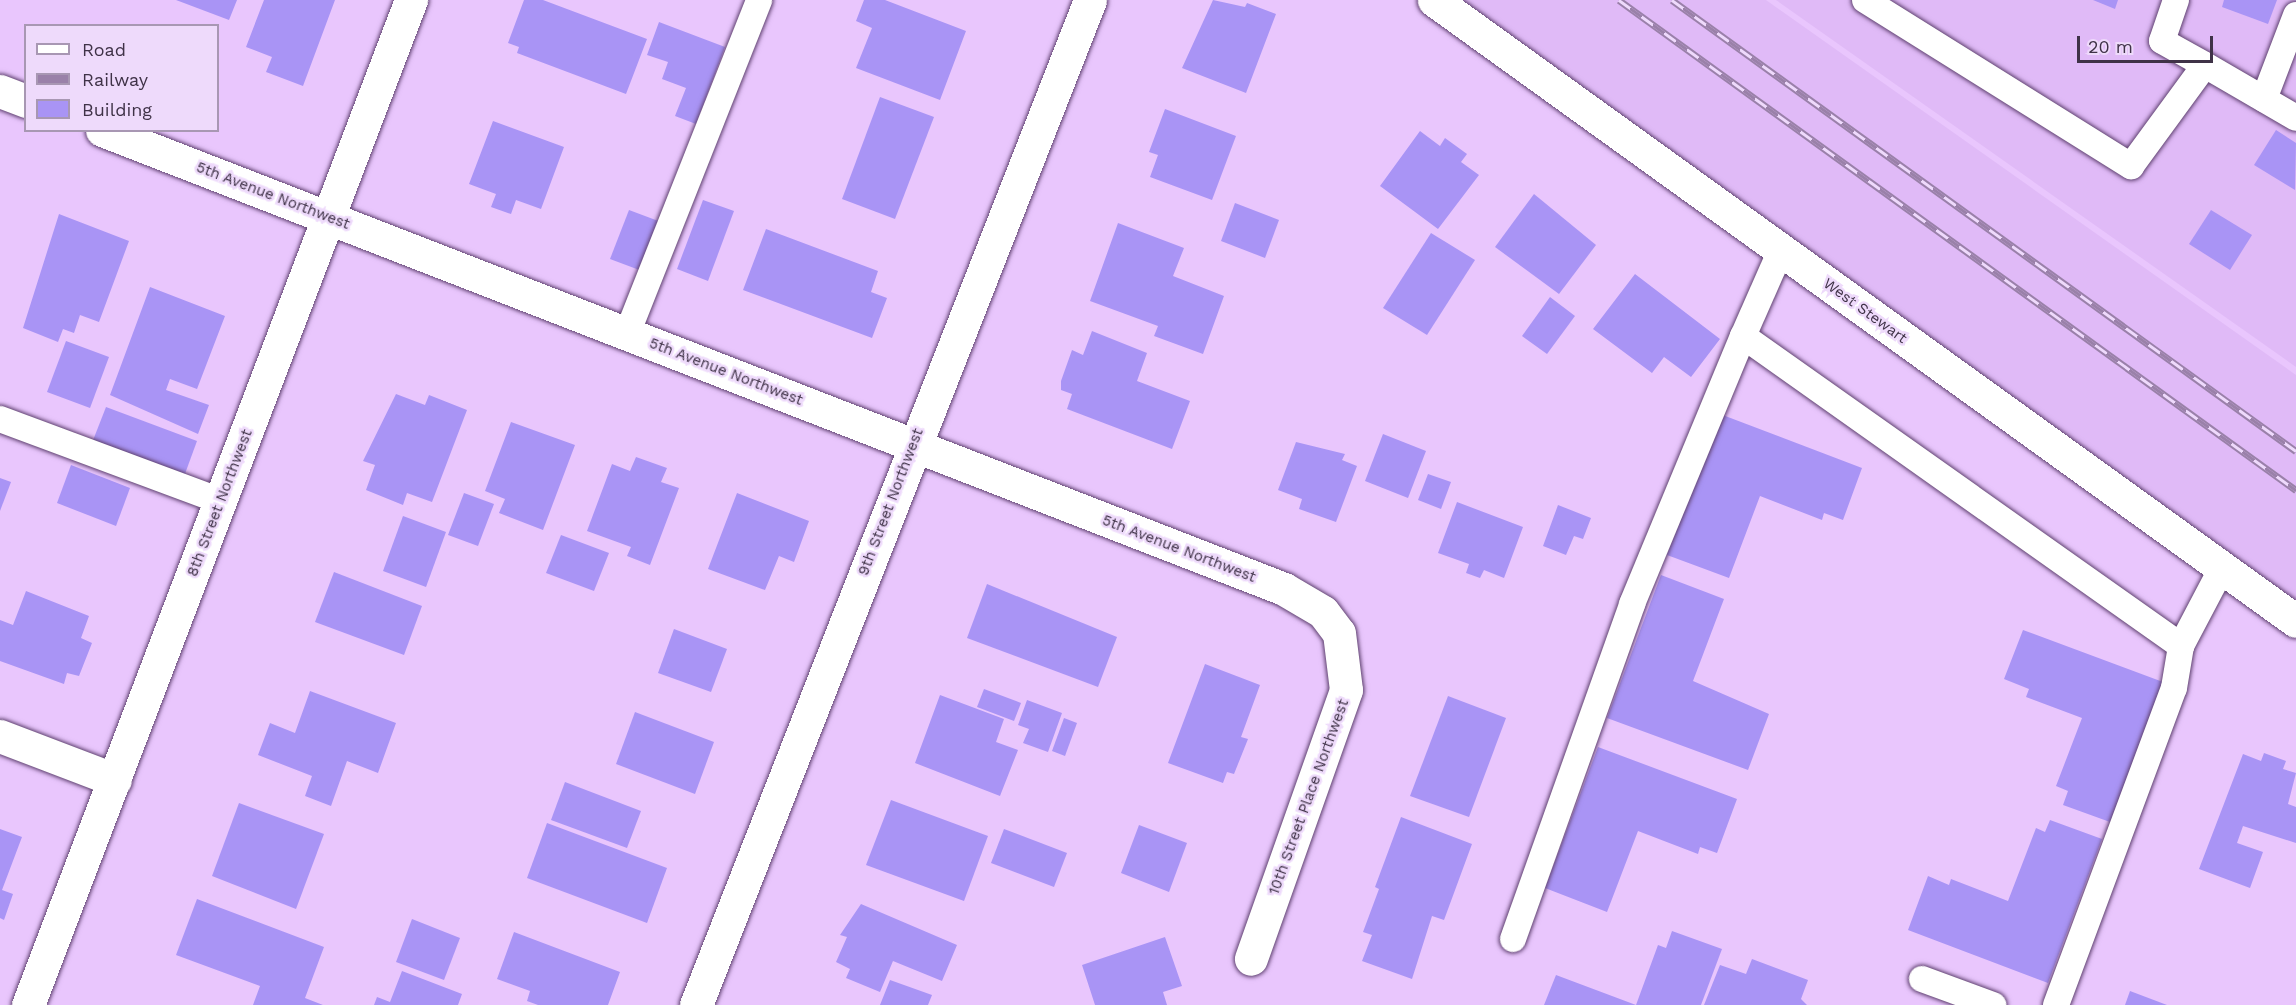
<!DOCTYPE html>
<html>
<head>
<meta charset="utf-8">
<style>
	body { margin:0 }
	#map { position:relative; width:2296px; height:1005px; overflow:hidden; background:#e9c6fd; font-family:"Work Sans",sans-serif }
	div>[style] { position:absolute }
	.built>* { inset:0; background:#e0baf7 }
	.building>* { inset:0; background:#a994f5 }
	.roads { filter:drop-shadow(0 0 2px #5f4170) drop-shadow(0 0 2px #5f4170) }
	.lane>* { height:26px; margin:-13px; padding:0 13px; transform-origin:13px; border-radius:13px; background:#fff }
	.street>* { height:33px; margin:-16.5px; padding:0 16.5px; transform-origin:16.5px; border-radius:16.5px; background:#fff }
	.secondary>* { height:33px; margin:-16.5px; padding:0 16.5px; transform-origin:16.5px; border-radius:16.5px; background:#fff }
	.rail>* { height:7px; margin-top:-3.5px; transform-origin:0; background:repeating-linear-gradient(90deg,#eedafb 0 14px,#9a81a9 0 28px); box-sizing:border-box; border-block:2px solid #9a81a9 }
	span { translate:-50% -50%; white-space:nowrap; text-align:center; line-height:1.15; -webkit-text-stroke:5px #eedafb; paint-order:stroke }
	.street-label { font-size:15px; color:#3f3247 }
	.legend { position:absolute; left:24px; top:24px; width:195px; height:108px; box-sizing:border-box; background:#eedafb; border:2px solid #a897b3; margin:0; padding:8px 10px; list-style:none; font-size:18px; color:#3f3247 }
	.legend li { display:flex; align-items:center; gap:12px; height:30px }
	.legend b { width:30px; border:2px solid #a897b3 }
	.scale { position:absolute; left:2077px; top:36px; width:136px; height:27px; box-sizing:border-box; border:3px solid #3f3247; border-top:0; padding-left:8px; font-size:18px; line-height:21px; white-space:nowrap; color:#3f3247; -webkit-text-stroke:4px #eedafb; paint-order:stroke }
</style>
</head>
<body>
<div id="map">
	<div class="built">
		<i style="clip-path:polygon(1434px 0,1766px 0,2296px 375px,2296px 621px)"></i>
		<i style="clip-path:polygon(1776px 0,2296px 0,2296px 367px)"></i>
	</div>
	<div class="building">
		<i style="clip-path:polygon(176px 0,237px 0,229px 20px)"></i>
		<i style="clip-path:polygon(264px 0,335px 0,303px 86px,266px 72px,272px 57px,246px 47px)"></i>
		<i style="clip-path:polygon(524px 0,543px 0,647px 39px,626px 94px,517px 53px,519px 47px,508px 43px)"></i>
		<i style="clip-path:polygon(864px 0,885px 0,966px 31px,940px 100px,856px 68px,872px 28px,856px 21px)"></i>
		<i style="clip-path:polygon(1213px 0,1245px 7px,1247px 3px,1276px 14px,1246px 93px,1182px 68px)"></i>
		<i style="clip-path:polygon(2093px 0,2118px 0,2115px 9px)"></i>
		<i style="clip-path:polygon(2224px 0,2277px 0,2268px 24px,2222px 7px)"></i>
		<i style="clip-path:polygon(659px 22px,725px 47px,696px 124px,675px 116px,686px 88px,662px 79px,668px 62px,647px 55px)"></i>
		<i style="clip-path:polygon(880px 97px,934px 117px,895px 219px,842px 199px)"></i>
		<i style="clip-path:polygon(1165px 109px,1236px 136px,1212px 200px,1150px 177px,1158px 155px,1149px 152px)"></i>
		<i style="clip-path:polygon(493px 121px,564px 147px,541px 209px,516px 200px,511px 214px,491px 207px,496px 194px,469px 184px)"></i>
		<i style="clip-path:polygon(2276px 130px,2296px 143px,2295px 190px,2254px 165px)"></i>
		<i style="clip-path:polygon(1420px 131px,1440px 146px,1445px 138px,1467px 154px,1461px 162px,1479px 175px,1438px 229px,1380px 186px)"></i>
		<i style="clip-path:polygon(1534px 194px,1596px 245px,1559px 294px,1495px 247px)"></i>
		<i style="clip-path:polygon(703px 200px,734px 211px,708px 281px,677px 269px)"></i>
		<i style="clip-path:polygon(1235px 203px,1279px 220px,1265px 258px,1221px 241px)"></i>
		<i style="clip-path:polygon(629px 210px,661px 222px,642px 271px,610px 259px)"></i>
		<i style="clip-path:polygon(2211px 210px,2252px 235px,2230px 270px,2189px 244px)"></i>
		<i style="clip-path:polygon(59px 214px,129px 241px,99px 322px,80px 315px,74px 333px,63px 329px,58px 342px,23px 328px)"></i>
		<i style="clip-path:polygon(1118px 223px,1184px 248px,1173px 276px,1224px 296px,1203px 354px,1154px 336px,1158px 326px,1090px 301px)"></i>
		<i style="clip-path:polygon(766px 229px,878px 271px,871px 292px,887px 298px,872px 338px,743px 290px)"></i>
		<i style="clip-path:polygon(1431px 233px,1475px 260px,1427px 335px,1383px 308px)"></i>
		<i style="clip-path:polygon(1635px 274px,1720px 339px,1691px 377px,1664px 357px,1652px 373px,1593px 329px)"></i>
		<i style="clip-path:polygon(150px 287px,225px 316px,197px 389px,170px 379px,166px 390px,209px 405px,198px 434px,110px 395px)"></i>
		<i style="clip-path:polygon(1550px 297px,1575px 316px,1547px 354px,1522px 336px)"></i>
		<i style="clip-path:polygon(1092px 331px,1147px 353px,1137px 381px,1190px 401px,1172px 449px,1067px 409px,1072px 394px,1061px 390px,1061px 381px,1072px 350px,1083px 355px)"></i>
		<i style="clip-path:polygon(66px 341px,109px 357px,90px 408px,47px 392px)"></i>
		<i style="clip-path:polygon(396px 394px,425px 405px,429px 395px,467px 410px,432px 502px,407px 493px,403px 505px,366px 490px,375px 465px,363px 461px)"></i>
		<i style="clip-path:polygon(106px 407px,197px 441px,182px 482px,90px 448px)"></i>
		<i style="clip-path:polygon(1720px 414px,1862px 468px,1843px 520px,1824px 513px,1822px 520px,1760px 496px,1729px 578px,1667px 555px)"></i>
		<i style="clip-path:polygon(511px 422px,575px 445px,543px 530px,499px 513px,505px 499px,485px 491px)"></i>
		<i style="clip-path:polygon(1383px 434px,1426px 451px,1408px 498px,1365px 481px)"></i>
		<i style="clip-path:polygon(1296px 442px,1345px 454px,1342px 460px,1357px 466px,1336px 522px,1299px 509px,1302px 499px,1278px 490px)"></i>
		<i style="clip-path:polygon(636px 457px,667px 468px,661px 482px,679px 488px,650px 565px,627px 556px,631px 547px,587px 531px,612px 464px,630px 471px)"></i>
		<i style="clip-path:polygon(71px 465px,130px 488px,116px 526px,57px 503px)"></i>
		<i style="clip-path:polygon(1428px 474px,1451px 482px,1441px 509px,1418px 500px)"></i>
		<i style="clip-path:polygon(0 478px,11px 482px,0 511px)"></i>
		<i style="clip-path:polygon(464px 493px,494px 504px,478px 546px,448px 535px)"></i>
		<i style="clip-path:polygon(737px 493px,809px 521px,794px 562px,779px 556px,765px 590px,708px 569px)"></i>
		<i style="clip-path:polygon(1457px 502px,1523px 527px,1504px 578px,1484px 570px,1480px 578px,1466px 573px,1469px 564px,1438px 553px)"></i>
		<i style="clip-path:polygon(1558px 505px,1591px 518px,1583px 539px,1574px 536px,1566px 555px,1543px 546px)"></i>
		<i style="clip-path:polygon(403px 516px,446px 532px,426px 587px,383px 571px)"></i>
		<i style="clip-path:polygon(561px 535px,609px 553px,594px 591px,546px 573px)"></i>
		<i style="clip-path:polygon(334px 572px,422px 606px,404px 655px,315px 622px)"></i>
		<i style="clip-path:polygon(1661px 575px,1724px 599px,1693px 681px,1769px 714px,1748px 770px,1607px 718px)"></i>
		<i style="clip-path:polygon(987px 584px,1117px 637px,1098px 687px,967px 638px)"></i>
		<i style="clip-path:polygon(26px 591px,89px 616px,81px 638px,92px 643px,79px 676px,67px 673px,64px 684px,0 661px,0 620px,13px 625px)"></i>
		<i style="clip-path:polygon(674px 629px,727px 649px,711px 692px,658px 673px)"></i>
		<i style="clip-path:polygon(2023px 630px,2163px 682px,2110px 822px,2063px 805px,2068px 791px,2056px 786px,2082px 718px,2026px 697px,2029px 689px,2004px 679px)"></i>
		<i style="clip-path:polygon(1205px 664px,1260px 685px,1241px 737px,1248px 739px,1234px 774px,1227px 772px,1223px 783px,1168px 763px)"></i>
		<i style="clip-path:polygon(984px 689px,1021px 703px,1014px 721px,977px 707px)"></i>
		<i style="clip-path:polygon(310px 691px,396px 723px,378px 773px,347px 761px,331px 806px,305px 796px,312px 776px,258px 755px,270px 723px,295px 733px)"></i>
		<i style="clip-path:polygon(940px 695px,1004px 719px,996px 742px,1018px 750px,1000px 796px,915px 763px)"></i>
		<i style="clip-path:polygon(1448px 696px,1506px 718px,1469px 817px,1410px 796px)"></i>
		<i style="clip-path:polygon(1027px 700px,1062px 713px,1048px 752px,1023px 743px,1029px 729px,1018px 725px)"></i>
		<i style="clip-path:polygon(635px 712px,714px 742px,695px 794px,616px 764px)"></i>
		<i style="clip-path:polygon(1064px 718px,1077px 723px,1065px 756px,1052px 751px)"></i>
		<i style="clip-path:polygon(1598px 747px,1737px 799px,1717px 853px,1700px 847px,1698px 854px,1638px 831px,1607px 912px,1545px 888px)"></i>
		<i style="clip-path:polygon(2264px 753px,2286px 761px,2283px 769px,2296px 773px,2288px 804px,2296px 807px,2296px 843px,2243px 826px,2237px 843px,2263px 852px,2250px 888px,2199px 869px,2243px 754px,2261px 761px)"></i>
		<i style="clip-path:polygon(565px 782px,641px 811px,627px 848px,551px 820px)"></i>
		<i style="clip-path:polygon(891px 800px,988px 836px,964px 901px,866px 865px)"></i>
		<i style="clip-path:polygon(239px 803px,324px 834px,296px 909px,212px 876px)"></i>
		<i style="clip-path:polygon(1401px 817px,1472px 844px,1444px 920px,1432px 916px,1412px 979px,1362px 961px,1372px 935px,1363px 932px,1379px 889px,1375px 887px)"></i>
		<i style="clip-path:polygon(2050px 820px,2102px 839px,2048px 983px,1908px 930px,1928px 876px,1949px 885px,1951px 879px,2008px 901px,2036px 828px,2045px 832px)"></i>
		<i style="clip-path:polygon(547px 823px,667px 868px,647px 923px,527px 878px)"></i>
		<i style="clip-path:polygon(1139px 825px,1187px 843px,1169px 892px,1121px 873px)"></i>
		<i style="clip-path:polygon(0 829px,22px 837px,2px 890px,13px 894px,4px 920px,0 918px)"></i>
		<i style="clip-path:polygon(1004px 829px,1067px 853px,1054px 887px,991px 863px)"></i>
		<i style="clip-path:polygon(197px 899px,324px 947px,305px 998px,323px 1005px,253px 1005px,260px 986px,176px 955px)"></i>
		<i style="clip-path:polygon(861px 904px,957px 945px,942px 981px,893px 961px,880px 992px,846px 978px,850px 969px,836px 962px,847px 937px,840px 935px)"></i>
		<i style="clip-path:polygon(412px 919px,460px 938px,444px 980px,396px 962px)"></i>
		<i style="clip-path:polygon(1672px 931px,1722px 949px,1701px 1005px,1544px 1005px,1556px 975px,1636px 1005px,1658px 945px,1666px 948px)"></i>
		<i style="clip-path:polygon(514px 932px,620px 972px,608px 1005px,538px 1005px,527px 1001px,530px 991px,497px 979px)"></i>
		<i style="clip-path:polygon(1165px 937px,1182px 986px,1163px 992px,1167px 1005px,1095px 1005px,1082px 965px)"></i>
		<i style="clip-path:polygon(1752px 959px,1808px 980px,1801px 999px,1807px 1005px,1704px 1005px,1720px 965px,1746px 974px)"></i>
		<i style="clip-path:polygon(402px 971px,462px 994px,458px 1005px,374px 1005px,377px 997px,390px 1002px)"></i>
		<i style="clip-path:polygon(890px 980px,932px 995px,928px 1005px,880px 1005px)"></i>
		<i style="clip-path:polygon(2130px 991px,2167px 1005px,2125px 1005px)"></i>
	</div>
	<div class="roads">
		<div class="lane">
			<i style="left:1865px;top:0;width:314px;rotate:32deg"></i>
			<i style="left:2131px;top:166px;width:125px;rotate:-53.8deg"></i>
			<i style="left:2205px;top:65px;width:105px;rotate:30.2deg"></i>
			<i style="left:2176px;top:0;width:43px;rotate:108.9deg"></i>
			<i style="left:2162px;top:41px;width:49px;rotate:29.2deg"></i>
			<i style="left:2264px;top:99px;width:90px;rotate:-69.1deg"></i>
			<i style="left:1781px;top:250px;width:94px;rotate:113.8deg"></i>
			<i style="left:1743px;top:336px;width:537px;rotate:35.29deg"></i>
			<i style="left:2181px;top:646px;width:88px;rotate:-62.3deg"></i>
			<i style="left:627px;top:334px;width:359px;rotate:-68.4deg"></i>
			<i style="left:0;top:419px;width:236px;rotate:20.4deg"></i>
			<i style="left:1513px;top:939px;width:356px;rotate:-70.4deg"></i>
			<i style="left:1632px;top:604px;width:290px;rotate:-67.5deg"></i>
			<i style="left:1922px;top:979px;width:76px;rotate:20.1deg"></i>
			<i style="left:2056px;top:1005px;width:338px;rotate:-69.6deg"></i>
			<i style="left:2174px;top:688px;width:43px;rotate:-80.5deg"></i>
		</div>
		<div class="street">
			<i style="left:0;top:91px;width:28px;rotate:21deg"></i>
			<i style="left:102px;top:130px;width:1268px;rotate:21.22deg"></i>
			<i style="left:1284px;top:589px;width:45px;rotate:30.5deg"></i>
			<i style="left:1323px;top:612px;width:26px;rotate:53deg"></i>
			<i style="left:1339px;top:633px;width:57px;rotate:83deg"></i>
			<i style="left:1346px;top:690px;width:285px;rotate:109.5deg"></i>
			<i style="left:0;top:736px;width:123px;rotate:20.9deg"></i>
			<i style="left:28px;top:1005px;width:1076px;rotate:-69.14deg"></i>
			<i style="left:696px;top:1005px;width:1079px;rotate:-68.59deg"></i>
		</div>
		<div class="secondary">
			<i style="left:1434px;top:0;width:1062px;rotate:35.77deg"></i>
		</div>
	</div>
	<div class="rail">
		<i style="left:1619px;top:0;width:836px;rotate:35.9deg"></i>
		<i style="left:1672px;top:0;width:770px;rotate:35.86deg"></i>
	</div>
	<div class="street-label">
		<span style="left:273px;top:196px;rotate:21deg">5th Avenue Northwest</span>
		<span style="left:1865px;top:311px;rotate:36deg">West Stewart</span>
		<span style="left:726px;top:372px;rotate:21deg">5th Avenue Northwest</span>
		<span style="left:891px;top:502px;rotate:-69deg">9th Street Northwest</span>
		<span style="left:220px;top:503px;rotate:-69deg">8th Street Northwest</span>
		<span style="left:1179px;top:549px;rotate:21deg">5th Avenue Northwest</span>
		<span style="left:1309px;top:797px;rotate:-70deg">10th Street Place Northwest</span>
	</div>
	<ul class="legend">
	<li><b style="height:8px;background:#fff"></b>Road</li>
	<li><b style="height:8px;background:#9a81a9"></b>Railway</li>
	<li><b style="height:16px;background:#a994f5"></b>Building</li>
	</ul>
	<div class="scale">20 m</div>
</div>
</body>
</html>
